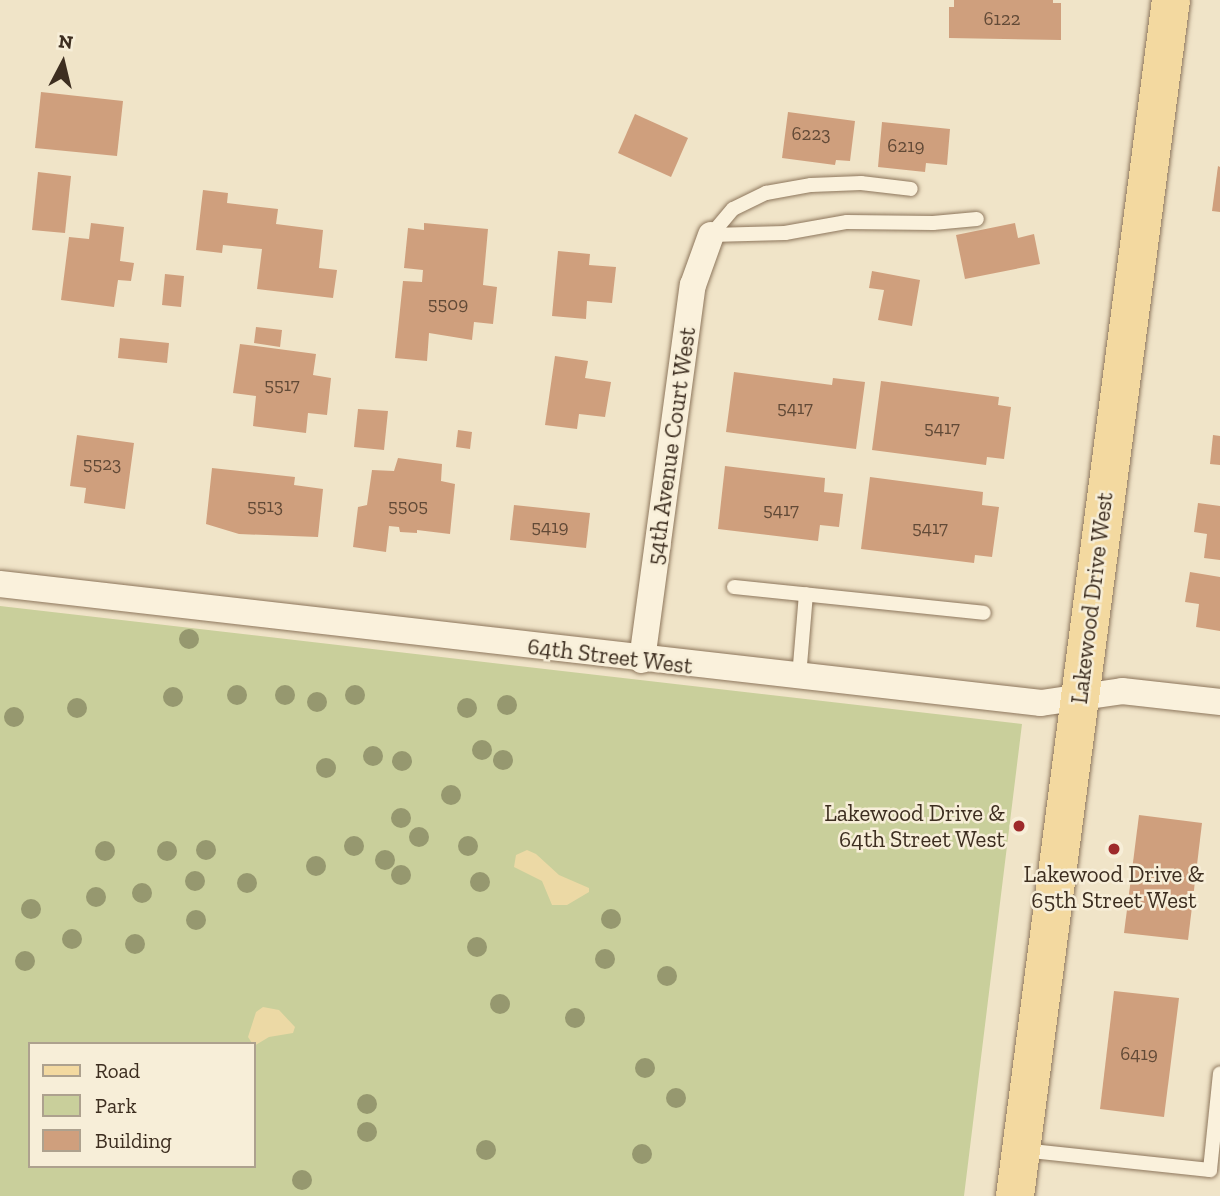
<!DOCTYPE html>
<html>
<head>
<meta charset="utf-8">
<style>
	body { margin:0 }
	#map { position:relative; width:1220px; height:1196px; overflow:hidden; background:#f0e4c8; font-family:"Zilla Slab",serif }
	div>[style] { position:absolute }
	.green>* { inset:0; background:#c9cf9b }
	.sand>* { inset:0; background:#ecd9a5 }
	.building>* { inset:0; background:#cf9f7d }
	.roads { filter:drop-shadow(0 0 2px #8d765c) drop-shadow(0 0 2px #8d765c) }
	.lane>* { height:14px; margin:-7px; padding:0 7px; transform-origin:7px; border-radius:7px; background:#faf1dc }
	.street>* { height:26px; margin:-13px; padding:0 13px; transform-origin:13px; border-radius:13px; background:#faf1dc }
	.primary>* { height:38px; margin:-19px; padding:0 19px; transform-origin:19px; border-radius:19px; background:#f3d9a0 }
	.trees>* { width:20px; height:20px; margin:-10px; border-radius:50%; background:#96986f }
	.dots>* { width:19px; height:19px; translate:-50% -50%; box-sizing:border-box; border:4px solid #f7eed8; border-radius:50% }
	span { translate:-50% -50%; white-space:nowrap; text-align:center; line-height:1.15; -webkit-text-stroke:5px #f7eed8; paint-order:stroke }
	.number-label { font-size:19px; color:#624a37 }
	.number-label span { -webkit-text-stroke-width:0 }
	.street-label { font-size:23px; color:#3d2e20 }
	.poi-label { font-size:23px; color:#3d2e20 }
	.right { translate:-100% -50%; text-align:right }
	.legend { position:absolute; left:28px; top:1042px; width:228px; height:126px; box-sizing:border-box; background:#f7eed8; border:2px solid #ada18e; margin:0; padding:9px 12px; list-style:none; font-size:21px; color:#3d2e20 }
	.legend li { display:flex; align-items:center; gap:14px; height:35px }
	.legend b { width:35px; border:2px solid #ada18e }
	.north { position:absolute; left:28px; top:28px; width:70px; height:70px; -webkit-text-stroke:5px #f7eed8; paint-order:stroke; rotate:7deg; font-size:19px; font-weight:700; line-height:28px; text-align:center; color:#3d2e20 }
	.north::after { content:''; display:block; margin:auto; width:24px; height:32px; background:#3d2e20; clip-path:polygon(50% 0,100% 100%,50% 72%,0 100%) }
</style>
</head>
<body>
<div id="map">
	<div class="green">
		<i style="clip-path:polygon(evenodd,0 606px,1022px 724px,964px 1196px,0 1196px,0 606px,30px 1044px,254px 1044px,254px 1166px,30px 1166px,30px 1044px)"></i>
	</div>
	<div class="sand">
		<i style="clip-path:polygon(527px 850px,536px 854px,559px 875px,589px 888px,589px 892px,567px 905px,552px 905px,542px 881px,514px 867px,516px 855px)"></i>
		<i style="clip-path:polygon(263px 1007px,279px 1010px,295px 1027px,293px 1033px,269px 1037px,254px 1046px,248px 1037px,256px 1012px)"></i>
	</div>
	<div class="building">
		<i style="clip-path:polygon(954px 0,1053px 0,1053px 3px,1061px 3px,1061px 40px,949px 38px,949px 7px,954px 7px)"></i>
		<i style="clip-path:polygon(41px 92px,123px 101px,117px 156px,35px 148px)"></i>
		<i style="clip-path:polygon(788px 112px,855px 121px,850px 161px,836px 160px,835px 165px,782px 158px)"></i>
		<i style="clip-path:polygon(635px 114px,688px 138px,671px 177px,618px 153px)"></i>
		<i style="clip-path:polygon(882px 122px,950px 129px,947px 165px,926px 163px,925px 172px,878px 167px)"></i>
		<i style="clip-path:polygon(1218px 166px,1220px 167px,1220px 212px,1212px 211px)"></i>
		<i style="clip-path:polygon(38px 172px,71px 176px,65px 233px,32px 230px)"></i>
		<i style="clip-path:polygon(203px 190px,228px 193px,227px 203px,278px 209px,276px 224px,323px 230px,319px 268px,337px 270px,333px 298px,257px 289px,262px 249px,223px 245px,222px 253px,196px 250px)"></i>
		<i style="clip-path:polygon(91px 223px,124px 227px,120px 261px,134px 263px,131px 281px,118px 280px,114px 307px,61px 300px,69px 237px,89px 239px)"></i>
		<i style="clip-path:polygon(424px 223px,488px 229px,483px 285px,497px 287px,493px 324px,474px 322px,472px 340px,429px 333px,427px 361px,395px 358px,403px 281px,422px 282px,423px 270px,404px 268px,408px 228px,424px 230px)"></i>
		<i style="clip-path:polygon(1015px 223px,1018px 238px,1034px 234px,1040px 264px,965px 279px,956px 235px)"></i>
		<i style="clip-path:polygon(558px 251px,590px 254px,589px 265px,616px 267px,612px 303px,587px 301px,586px 319px,552px 316px)"></i>
		<i style="clip-path:polygon(872px 271px,920px 280px,912px 326px,878px 320px,884px 290px,869px 288px)"></i>
		<i style="clip-path:polygon(165px 274px,184px 276px,181px 307px,162px 305px)"></i>
		<i style="clip-path:polygon(256px 327px,282px 330px,280px 347px,254px 343px)"></i>
		<i style="clip-path:polygon(120px 338px,169px 343px,167px 363px,118px 358px)"></i>
		<i style="clip-path:polygon(240px 344px,316px 354px,313px 375px,331px 378px,327px 415px,308px 413px,306px 433px,253px 426px,256px 396px,233px 393px)"></i>
		<i style="clip-path:polygon(555px 356px,588px 361px,585px 378px,611px 382px,605px 417px,579px 414px,577px 429px,545px 425px)"></i>
		<i style="clip-path:polygon(734px 372px,832px 385px,833px 378px,865px 382px,856px 449px,726px 432px)"></i>
		<i style="clip-path:polygon(881px 381px,999px 397px,998px 405px,1011px 407px,1004px 459px,987px 457px,986px 465px,872px 450px)"></i>
		<i style="clip-path:polygon(358px 409px,388px 411px,384px 450px,354px 447px)"></i>
		<i style="clip-path:polygon(458px 430px,472px 432px,470px 449px,456px 447px)"></i>
		<i style="clip-path:polygon(77px 435px,134px 443px,125px 509px,84px 503px,86px 488px,70px 486px)"></i>
		<i style="clip-path:polygon(1213px 435px,1220px 436px,1220px 465px,1210px 464px)"></i>
		<i style="clip-path:polygon(398px 458px,442px 464px,441px 481px,455px 484px,450px 534px,417px 530px,417px 533px,400px 532px,399px 527px,389px 526px,386px 552px,353px 547px,358px 507px,367px 505px,372px 470px,394px 471px)"></i>
		<i style="clip-path:polygon(725px 466px,825px 478px,824px 492px,843px 494px,839px 527px,820px 525px,818px 541px,718px 529px)"></i>
		<i style="clip-path:polygon(212px 468px,295px 477px,294px 485px,323px 489px,318px 537px,239px 534px,206px 524px)"></i>
		<i style="clip-path:polygon(870px 477px,983px 492px,982px 505px,999px 507px,992px 557px,975px 555px,974px 563px,861px 549px)"></i>
		<i style="clip-path:polygon(1198px 503px,1220px 506px,1220px 560px,1204px 558px,1207px 534px,1194px 532px)"></i>
		<i style="clip-path:polygon(514px 505px,590px 513px,586px 548px,510px 540px)"></i>
		<i style="clip-path:polygon(1190px 572px,1220px 577px,1220px 631px,1196px 627px,1199px 604px,1185px 602px)"></i>
		<i style="clip-path:polygon(1139px 815px,1202px 823px,1188px 940px,1124px 933px)"></i>
		<i style="clip-path:polygon(1114px 991px,1179px 998px,1164px 1117px,1100px 1109px)"></i>
	</div>
	<div class="roads">
		<div class="lane">
			<i style="left:711px;top:235px;width:74px;rotate:-1.5deg"></i>
			<i style="left:785px;top:233px;width:63px;rotate:-10.1deg"></i>
			<i style="left:847px;top:222px;width:86px;rotate:0.7deg"></i>
			<i style="left:933px;top:223px;width:44px;rotate:-5.2deg"></i>
			<i style="left:711px;top:235px;width:34px;rotate:-50deg"></i>
			<i style="left:733px;top:209px;width:37px;rotate:-26deg"></i>
			<i style="left:766px;top:193px;width:46px;rotate:-10.1deg"></i>
			<i style="left:811px;top:185px;width:50px;rotate:-2.3deg"></i>
			<i style="left:861px;top:183px;width:50px;rotate:6.8deg"></i>
			<i style="left:734px;top:587px;width:251px;rotate:5.9deg"></i>
			<i style="left:799px;top:677px;width:83px;rotate:-85.2deg"></i>
			<i style="left:1022px;top:1150px;width:189px;rotate:6.1deg"></i>
			<i style="left:1210px;top:1170px;width:97px;rotate:-84.1deg"></i>
		</div>
		<div class="street">
			<i style="left:0;top:584px;width:1048px;rotate:6.52deg"></i>
			<i style="left:1041px;top:703px;width:82px;rotate:-8.4deg"></i>
			<i style="left:1122px;top:691px;width:99px;rotate:6.4deg"></i>
			<i style="left:642px;top:660px;width:378px;rotate:-82.3deg"></i>
			<i style="left:693px;top:285px;width:53px;rotate:-70.2deg"></i>
		</div>
		<div class="primary">
			<i style="left:1015px;top:1196px;width:1206px;rotate:-82.57deg"></i>
		</div>
	</div>
	<div class="trees">
		<i style="left:189px;top:639px"></i>
		<i style="left:237px;top:695px"></i>
		<i style="left:285px;top:695px"></i>
		<i style="left:355px;top:695px"></i>
		<i style="left:173px;top:697px"></i>
		<i style="left:317px;top:702px"></i>
		<i style="left:507px;top:705px"></i>
		<i style="left:77px;top:708px"></i>
		<i style="left:467px;top:708px"></i>
		<i style="left:14px;top:717px"></i>
		<i style="left:482px;top:750px"></i>
		<i style="left:373px;top:756px"></i>
		<i style="left:503px;top:760px"></i>
		<i style="left:402px;top:761px"></i>
		<i style="left:326px;top:768px"></i>
		<i style="left:451px;top:795px"></i>
		<i style="left:401px;top:818px"></i>
		<i style="left:419px;top:837px"></i>
		<i style="left:354px;top:846px"></i>
		<i style="left:468px;top:846px"></i>
		<i style="left:206px;top:850px"></i>
		<i style="left:105px;top:851px"></i>
		<i style="left:167px;top:851px"></i>
		<i style="left:385px;top:860px"></i>
		<i style="left:316px;top:866px"></i>
		<i style="left:401px;top:875px"></i>
		<i style="left:195px;top:881px"></i>
		<i style="left:480px;top:882px"></i>
		<i style="left:247px;top:883px"></i>
		<i style="left:142px;top:893px"></i>
		<i style="left:96px;top:897px"></i>
		<i style="left:31px;top:909px"></i>
		<i style="left:611px;top:919px"></i>
		<i style="left:196px;top:920px"></i>
		<i style="left:72px;top:939px"></i>
		<i style="left:135px;top:944px"></i>
		<i style="left:477px;top:947px"></i>
		<i style="left:605px;top:959px"></i>
		<i style="left:25px;top:961px"></i>
		<i style="left:667px;top:976px"></i>
		<i style="left:500px;top:1004px"></i>
		<i style="left:575px;top:1018px"></i>
		<i style="left:645px;top:1068px"></i>
		<i style="left:676px;top:1098px"></i>
		<i style="left:367px;top:1104px"></i>
		<i style="left:367px;top:1132px"></i>
		<i style="left:486px;top:1150px"></i>
		<i style="left:642px;top:1154px"></i>
		<i style="left:302px;top:1180px"></i>
	</div>
	<div class="dots">
		<i style="left:1019px;top:826px;background:#9e2a2b"></i>
		<i style="left:1114px;top:849px;background:#9e2a2b"></i>
	</div>
	<div class="number-label">
		<span style="left:1002px;top:19px">6122</span>
		<span style="left:811px;top:134px">6223</span>
		<span style="left:906px;top:146px">6219</span>
		<span style="left:448px;top:304px">5509</span>
		<span style="left:282px;top:385px">5517</span>
		<span style="left:795px;top:408px">5417</span>
		<span style="left:942px;top:428px">5417</span>
		<span style="left:102px;top:464px">5523</span>
		<span style="left:265px;top:506px">5513</span>
		<span style="left:408px;top:506px">5505</span>
		<span style="left:781px;top:510px">5417</span>
		<span style="left:550px;top:527px">5419</span>
		<span style="left:930px;top:528px">5417</span>
		<span style="left:1139px;top:1054px">6419</span>
	</div>
	<div class="street-label">
		<span style="left:671px;top:446px;rotate:-82deg">54th Avenue Court West</span>
		<span style="left:1092px;top:598px;rotate:-83deg">Lakewood Drive West</span>
		<span style="left:610px;top:656px;rotate:7deg">64th Street West</span>
	</div>
	<div class="poi-label">
		<span class="right" style="left:1005px;top:826px">Lakewood Drive &amp;<br>64th Street West</span>
		<span style="left:1114px;top:887px">Lakewood Drive &amp;<br>65th Street West</span>
	</div>
	<ul class="legend">
	<li><b style="height:9px;background:#f3d9a0"></b>Road</li>
	<li><b style="height:19px;background:#c9cf9b"></b>Park</li>
	<li><b style="height:19px;background:#cf9f7d"></b>Building</li>
	</ul>
	<div class="north">N</div>
</div>
</body>
</html>
